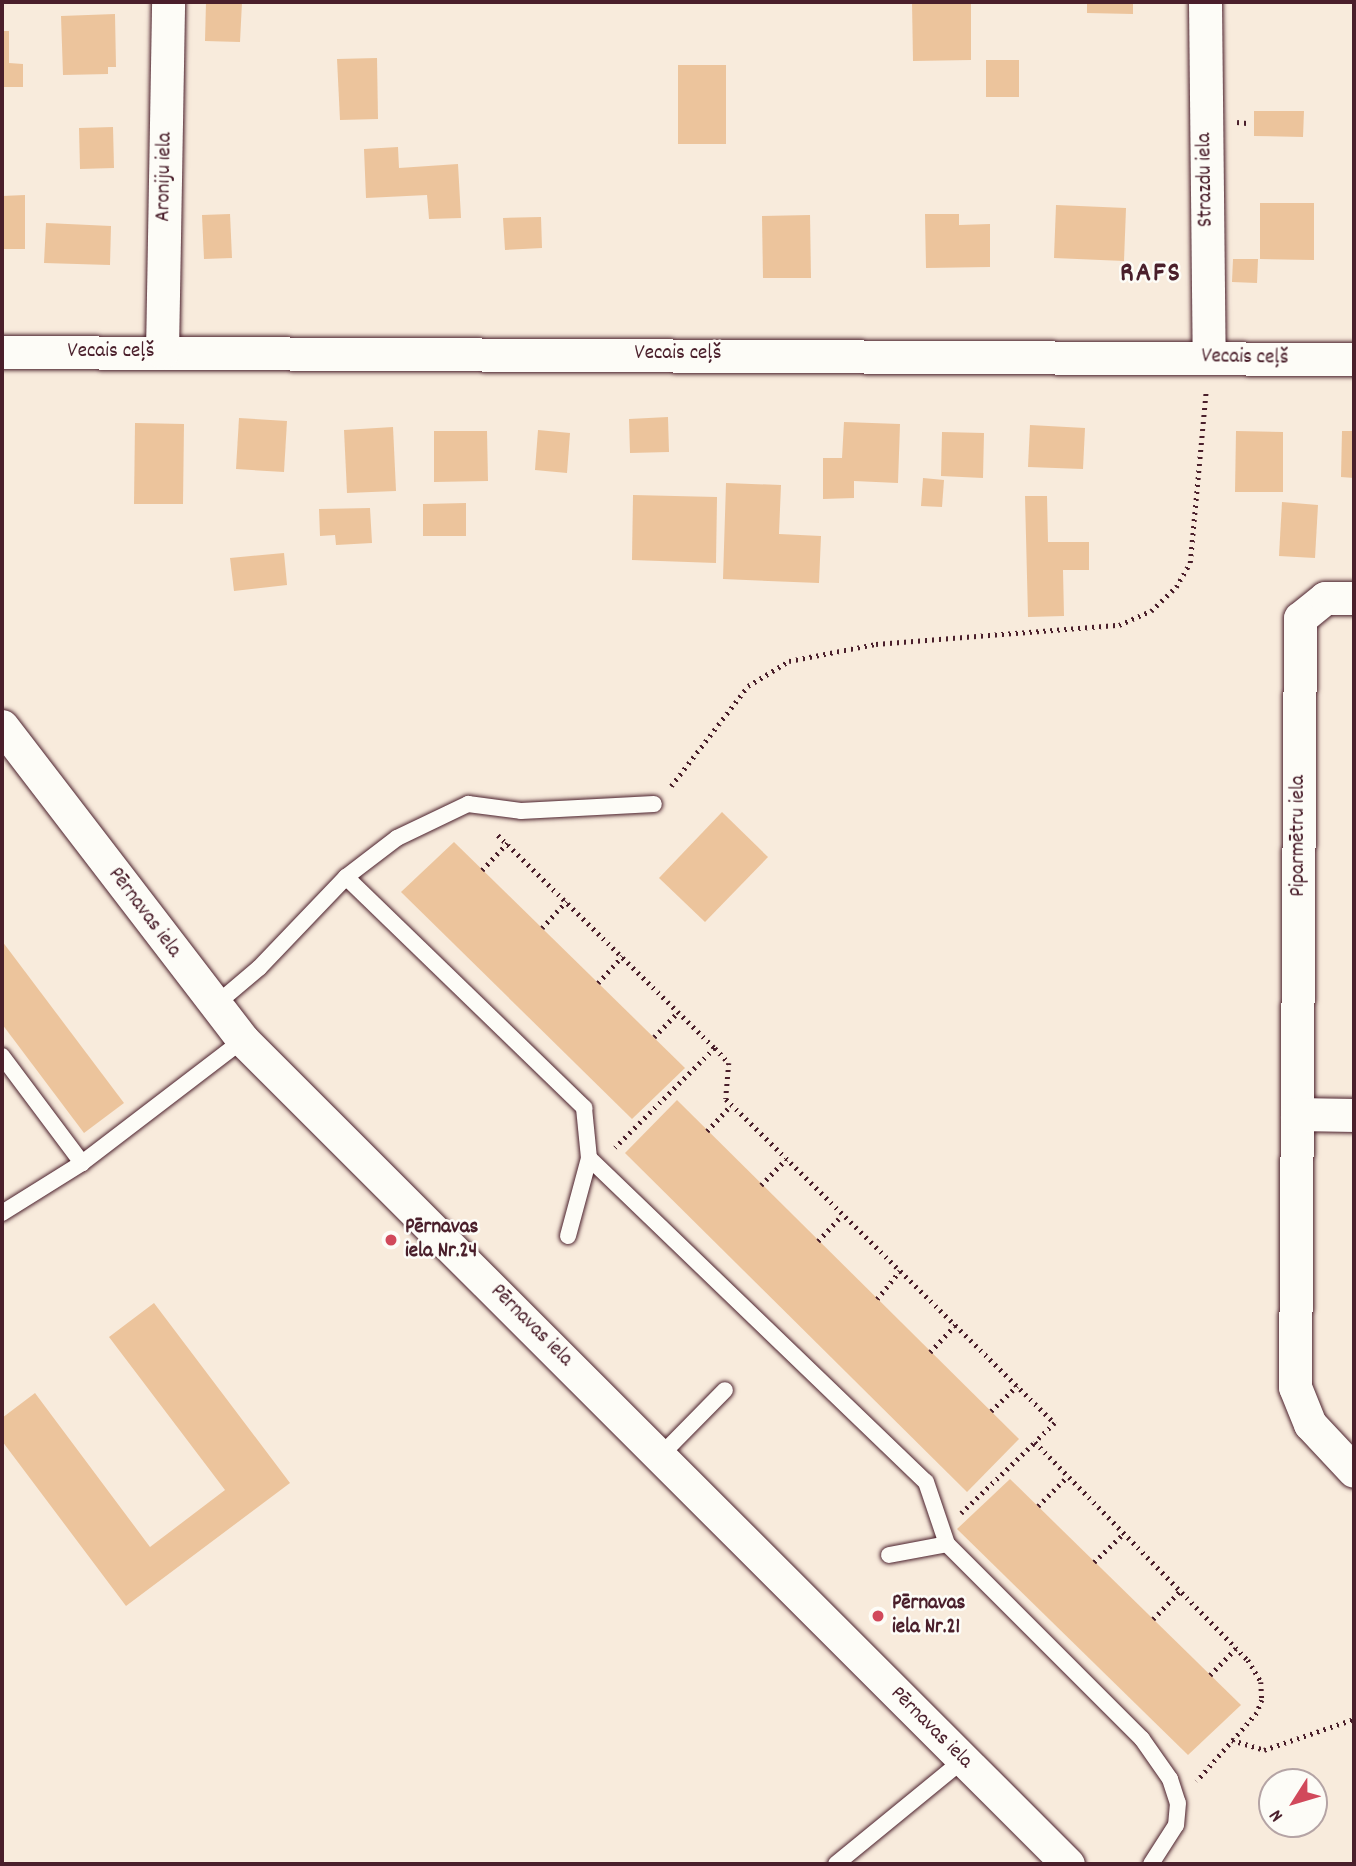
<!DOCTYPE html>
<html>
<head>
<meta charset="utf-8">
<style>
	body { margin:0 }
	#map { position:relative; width:1356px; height:1866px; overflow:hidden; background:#f8ebdc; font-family:Dekko,sans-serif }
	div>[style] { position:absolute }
	.building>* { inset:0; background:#ecc49c }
	.path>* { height:4.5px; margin-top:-2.25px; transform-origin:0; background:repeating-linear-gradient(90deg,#4a1f2b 0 2px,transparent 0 7px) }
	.roads { filter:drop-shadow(0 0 2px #4a1f2b) drop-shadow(0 0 2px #4a1f2b) }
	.service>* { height:16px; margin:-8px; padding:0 8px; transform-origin:8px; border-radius:8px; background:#fdfcf7 }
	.minor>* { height:33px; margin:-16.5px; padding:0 16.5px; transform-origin:16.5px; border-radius:16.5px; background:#fdfcf7 }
	.dots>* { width:19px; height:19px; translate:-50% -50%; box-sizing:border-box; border:4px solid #fdfcf7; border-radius:50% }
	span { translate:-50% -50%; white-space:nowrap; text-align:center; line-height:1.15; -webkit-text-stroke:5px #fdfcf7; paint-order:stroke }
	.street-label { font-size:21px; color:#4a1f2b }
	.poi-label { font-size:21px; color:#4a1f2b; font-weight:700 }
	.left { translate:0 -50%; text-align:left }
	.district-label { font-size:28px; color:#4a1f2b; font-weight:700; letter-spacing:2px }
	.frame { position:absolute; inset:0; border:4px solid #4a1f2b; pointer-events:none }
	.north { position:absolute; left:1258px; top:1768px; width:70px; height:70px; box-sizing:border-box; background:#fdfcf7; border:2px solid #b5a4a5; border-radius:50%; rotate:233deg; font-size:19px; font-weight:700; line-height:28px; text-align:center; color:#4a1f2b }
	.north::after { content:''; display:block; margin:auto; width:24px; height:32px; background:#d1495b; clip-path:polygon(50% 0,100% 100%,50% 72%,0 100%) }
</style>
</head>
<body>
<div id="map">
	<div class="building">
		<i style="clip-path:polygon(206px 2px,242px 2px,240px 42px,205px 41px)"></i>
		<i style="clip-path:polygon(912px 2px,971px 2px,971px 60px,913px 61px)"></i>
		<i style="clip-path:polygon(1087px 2px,1133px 2px,1133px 14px,1087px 13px)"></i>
		<i style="clip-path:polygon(115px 14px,116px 67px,108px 67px,108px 74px,63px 75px,61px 16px)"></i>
		<i style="clip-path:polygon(2px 31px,9px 31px,9px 63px,23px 64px,23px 87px,2px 87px)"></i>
		<i style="clip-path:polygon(377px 58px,378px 119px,340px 120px,337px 59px)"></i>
		<i style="clip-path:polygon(986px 60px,1019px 60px,1019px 97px,986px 97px)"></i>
		<i style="clip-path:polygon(678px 65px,726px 65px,726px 144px,678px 144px)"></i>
		<i style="clip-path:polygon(1254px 111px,1304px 111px,1303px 137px,1254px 136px)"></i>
		<i style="clip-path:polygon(113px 127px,114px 168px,80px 169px,79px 128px)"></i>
		<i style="clip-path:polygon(398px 147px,399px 168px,458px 164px,461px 218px,429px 219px,427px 195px,366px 198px,364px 149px)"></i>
		<i style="clip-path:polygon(25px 195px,25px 249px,2px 249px,2px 196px)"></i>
		<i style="clip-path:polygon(1260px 203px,1314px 203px,1314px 260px,1260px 259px)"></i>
		<i style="clip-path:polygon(1056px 205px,1126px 208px,1124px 261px,1054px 258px)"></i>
		<i style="clip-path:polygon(230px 214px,232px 258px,204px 259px,202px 215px)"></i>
		<i style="clip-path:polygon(925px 214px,959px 214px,959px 225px,990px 224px,990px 267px,926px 268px)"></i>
		<i style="clip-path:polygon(810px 215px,811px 278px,763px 278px,762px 216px)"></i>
		<i style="clip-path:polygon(541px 217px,542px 248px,505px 250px,503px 218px)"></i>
		<i style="clip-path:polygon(46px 223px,111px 226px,110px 265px,44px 263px)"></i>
		<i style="clip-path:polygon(1233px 259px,1258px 259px,1257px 283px,1232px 282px)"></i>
		<i style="clip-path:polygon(668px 417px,669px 452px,630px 453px,629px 419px)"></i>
		<i style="clip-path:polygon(239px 418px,287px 421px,284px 472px,236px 469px)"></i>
		<i style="clip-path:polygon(844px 422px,900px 424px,898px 483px,854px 481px,854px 498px,823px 499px,823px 458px,842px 458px)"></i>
		<i style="clip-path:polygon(135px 423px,184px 424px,183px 504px,134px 504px)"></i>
		<i style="clip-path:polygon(1030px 425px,1085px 428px,1083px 469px,1028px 467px)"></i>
		<i style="clip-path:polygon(393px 427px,396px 491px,347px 493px,344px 430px)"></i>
		<i style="clip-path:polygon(538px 430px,570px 433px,567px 473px,535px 470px)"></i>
		<i style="clip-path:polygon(434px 431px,487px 431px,488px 481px,434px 482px)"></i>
		<i style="clip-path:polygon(1236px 431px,1283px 432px,1283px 492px,1235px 492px)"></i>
		<i style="clip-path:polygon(1342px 431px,1354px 431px,1354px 478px,1341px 477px)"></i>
		<i style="clip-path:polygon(942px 432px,984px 433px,983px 478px,941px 476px)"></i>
		<i style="clip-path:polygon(923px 478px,944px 480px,942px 507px,921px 506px)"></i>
		<i style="clip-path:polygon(726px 483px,781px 485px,779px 534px,821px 536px,819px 583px,723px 579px)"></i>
		<i style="clip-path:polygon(633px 495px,717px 497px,716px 563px,632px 560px)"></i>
		<i style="clip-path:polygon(1025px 496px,1047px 496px,1048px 542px,1089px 542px,1089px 570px,1063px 570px,1064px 616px,1028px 617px)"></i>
		<i style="clip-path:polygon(1282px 502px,1318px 505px,1315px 558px,1279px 556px)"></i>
		<i style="clip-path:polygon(466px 503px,466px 536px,423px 536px,423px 504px)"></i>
		<i style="clip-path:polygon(370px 508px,372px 543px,336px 545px,335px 535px,320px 536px,319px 509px)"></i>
		<i style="clip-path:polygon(284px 553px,287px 585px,234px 591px,230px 558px)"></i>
		<i style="clip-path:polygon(722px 812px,768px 857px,705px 922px,659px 878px)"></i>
		<i style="clip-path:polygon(454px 842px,685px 1068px,632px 1119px,401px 892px)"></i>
		<i style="clip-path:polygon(2px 941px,124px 1103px,84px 1133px,2px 1024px)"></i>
		<i style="clip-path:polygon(677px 1100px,1019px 1439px,967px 1492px,625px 1153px)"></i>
		<i style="clip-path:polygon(154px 1303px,290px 1483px,126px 1606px,2px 1441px,2px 1418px,35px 1393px,150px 1547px,225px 1490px,109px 1337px)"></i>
		<i style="clip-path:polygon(1010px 1479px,1241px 1705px,1188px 1755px,957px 1529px)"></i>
	</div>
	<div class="path">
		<i style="left:1237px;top:122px;width:10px;rotate:6deg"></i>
		<i style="left:671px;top:786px;width:126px;rotate:-52.4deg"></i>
		<i style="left:748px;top:686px;width:48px;rotate:-31.4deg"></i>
		<i style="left:789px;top:661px;width:89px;rotate:-11.1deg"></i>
		<i style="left:876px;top:644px;width:244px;rotate:-4.5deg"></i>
		<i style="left:1119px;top:625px;width:35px;rotate:-24deg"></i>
		<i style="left:1151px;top:611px;width:35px;rotate:-44deg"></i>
		<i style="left:1176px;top:587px;width:28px;rotate:-60deg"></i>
		<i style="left:1190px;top:563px;width:174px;rotate:-84.7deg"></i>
		<i style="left:498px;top:835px;width:304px;rotate:44.5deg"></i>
		<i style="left:715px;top:1048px;width:141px;rotate:135deg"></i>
		<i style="left:482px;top:870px;width:37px;rotate:-47deg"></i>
		<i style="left:542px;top:928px;width:36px;rotate:-48deg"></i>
		<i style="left:598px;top:983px;width:36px;rotate:-48deg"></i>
		<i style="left:654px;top:1037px;width:35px;rotate:-46deg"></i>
		<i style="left:715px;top:1048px;width:21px;rotate:47deg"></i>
		<i style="left:729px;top:1063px;width:36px;rotate:95deg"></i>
		<i style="left:726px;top:1099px;width:462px;rotate:44.6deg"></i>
		<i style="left:1055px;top:1423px;width:28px;rotate:136deg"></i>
		<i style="left:1035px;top:1442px;width:305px;rotate:45.7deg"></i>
		<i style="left:1248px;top:1660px;width:26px;rotate:59deg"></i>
		<i style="left:1261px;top:1682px;width:18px;rotate:87deg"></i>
		<i style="left:1262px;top:1700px;width:14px;rotate:111deg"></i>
		<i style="left:1257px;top:1713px;width:91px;rotate:131.4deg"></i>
		<i style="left:707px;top:1131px;width:35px;rotate:-47deg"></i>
		<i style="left:761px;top:1185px;width:36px;rotate:-46deg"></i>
		<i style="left:818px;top:1241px;width:35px;rotate:-47deg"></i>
		<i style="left:877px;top:1299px;width:36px;rotate:-51deg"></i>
		<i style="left:930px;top:1352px;width:37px;rotate:-47deg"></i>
		<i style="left:991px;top:1411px;width:36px;rotate:-44deg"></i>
		<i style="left:1038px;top:1506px;width:42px;rotate:-45deg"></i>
		<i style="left:961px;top:1513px;width:103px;rotate:-43.8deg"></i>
		<i style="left:1094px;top:1562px;width:42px;rotate:-44deg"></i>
		<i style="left:1153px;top:1619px;width:39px;rotate:-46deg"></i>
		<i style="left:1210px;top:1675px;width:37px;rotate:-46deg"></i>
		<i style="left:1232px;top:1740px;width:34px;rotate:17deg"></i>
		<i style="left:1264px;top:1750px;width:95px;rotate:-19deg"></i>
	</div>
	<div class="roads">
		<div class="service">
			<i style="left:346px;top:877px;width:332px;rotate:44.1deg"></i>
			<i style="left:584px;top:1108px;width:50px;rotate:84.3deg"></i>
			<i style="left:589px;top:1158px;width:467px;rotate:43.9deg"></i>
			<i style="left:926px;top:1482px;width:65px;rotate:71.3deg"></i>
			<i style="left:947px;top:1544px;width:276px;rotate:45deg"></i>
			<i style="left:1142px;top:1739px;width:49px;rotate:55deg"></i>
			<i style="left:1170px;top:1779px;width:25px;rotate:72deg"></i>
			<i style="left:1178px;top:1803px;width:22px;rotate:95deg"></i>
			<i style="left:1176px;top:1825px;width:46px;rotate:122.7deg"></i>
			<i style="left:214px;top:1006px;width:59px;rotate:-40.2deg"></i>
			<i style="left:259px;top:968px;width:126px;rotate:-46.3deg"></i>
			<i style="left:346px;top:877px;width:64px;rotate:-37.4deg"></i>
			<i style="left:397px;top:838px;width:79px;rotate:-25.6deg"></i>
			<i style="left:468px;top:804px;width:53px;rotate:7.5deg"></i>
			<i style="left:521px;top:811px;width:133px;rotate:-3deg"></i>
			<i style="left:2px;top:1056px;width:134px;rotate:53.2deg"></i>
			<i style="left:2px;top:1213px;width:94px;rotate:-32deg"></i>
			<i style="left:82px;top:1163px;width:203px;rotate:-37.4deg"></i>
			<i style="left:568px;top:1236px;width:81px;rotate:-74.9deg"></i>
			<i style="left:661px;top:1455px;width:91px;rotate:-45.4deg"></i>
			<i style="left:889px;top:1555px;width:59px;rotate:-10.7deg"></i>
			<i style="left:836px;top:1864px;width:163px;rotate:-39.3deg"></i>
		</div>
		<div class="minor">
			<i style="left:1205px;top:2px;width:355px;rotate:89.4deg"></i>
			<i style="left:2px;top:352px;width:1352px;rotate:0.3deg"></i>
			<i style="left:162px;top:352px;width:350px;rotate:-89deg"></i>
			<i style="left:1354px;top:598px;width:29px;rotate:180deg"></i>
			<i style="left:1325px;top:598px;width:32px;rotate:141deg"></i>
			<i style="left:1300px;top:618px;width:769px;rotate:90.37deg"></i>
			<i style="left:1295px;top:1387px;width:40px;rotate:68deg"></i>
			<i style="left:1310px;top:1424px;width:64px;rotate:46.9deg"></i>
			<i style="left:2px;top:726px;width:396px;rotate:52.5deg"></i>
			<i style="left:243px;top:1040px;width:1166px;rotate:44.97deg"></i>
			<i style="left:1297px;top:1114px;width:57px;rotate:1deg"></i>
		</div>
	</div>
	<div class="dots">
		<i style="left:391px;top:1240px;background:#d1495b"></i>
		<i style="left:878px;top:1616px;background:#d1495b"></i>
	</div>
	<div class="street-label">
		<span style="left:165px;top:177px;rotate:-89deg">Aroniju iela</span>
		<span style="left:1206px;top:180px;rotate:-91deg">Strazdu iela</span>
		<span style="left:111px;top:352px">Vecais ceļš</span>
		<span style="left:678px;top:354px">Vecais ceļš</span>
		<span style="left:1245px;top:358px;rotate:1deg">Vecais ceļš</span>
		<span style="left:1299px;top:836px;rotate:-90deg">Piparmētru iela</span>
		<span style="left:144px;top:913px;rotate:53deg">Pērnavas iela</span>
		<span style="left:531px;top:1326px;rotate:45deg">Pērnavas iela</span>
		<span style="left:931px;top:1728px;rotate:45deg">Pērnavas iela</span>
	</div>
	<div class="poi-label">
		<span class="left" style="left:405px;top:1240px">Pērnavas<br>iela Nr.24</span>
		<span class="left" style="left:892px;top:1616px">Pērnavas<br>iela Nr.21</span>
	</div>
	<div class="district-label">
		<span style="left:1151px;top:275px">RAFS</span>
	</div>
	<div class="frame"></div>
	<div class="north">N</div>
</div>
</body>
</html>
